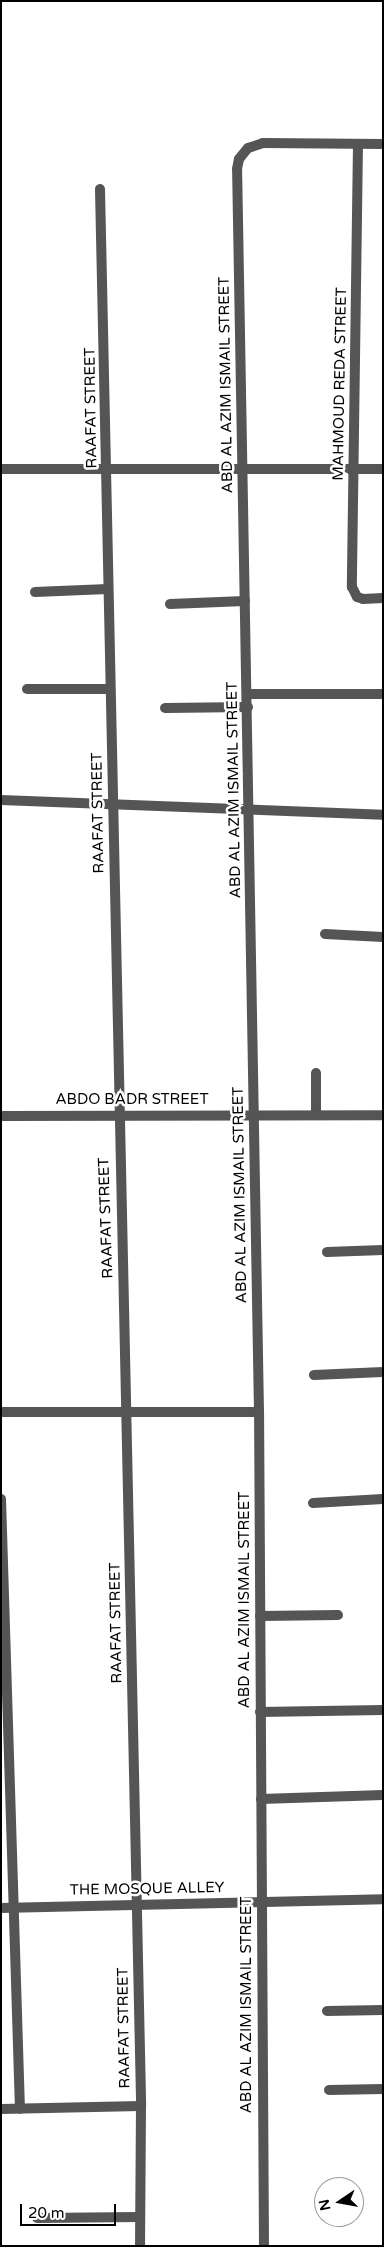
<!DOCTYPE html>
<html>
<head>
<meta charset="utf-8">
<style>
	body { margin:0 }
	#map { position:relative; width:384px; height:2247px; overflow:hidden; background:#fff; font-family:"Varela Round",sans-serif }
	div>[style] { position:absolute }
	.street>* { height:10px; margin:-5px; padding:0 5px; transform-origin:5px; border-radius:5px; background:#555 }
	span { translate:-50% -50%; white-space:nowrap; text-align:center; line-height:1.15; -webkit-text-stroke:5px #fff; paint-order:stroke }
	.street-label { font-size:15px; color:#000 }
	.frame { position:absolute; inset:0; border:2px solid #000; pointer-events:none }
	.north { position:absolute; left:314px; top:2177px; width:50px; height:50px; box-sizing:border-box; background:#fff; border:1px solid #999; border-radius:50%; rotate:258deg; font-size:14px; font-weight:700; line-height:20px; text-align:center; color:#000 }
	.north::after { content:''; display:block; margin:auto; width:18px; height:22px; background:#000; clip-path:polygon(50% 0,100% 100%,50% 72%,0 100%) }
	.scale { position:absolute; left:20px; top:2204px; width:96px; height:22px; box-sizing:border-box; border:2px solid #000; border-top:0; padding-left:6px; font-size:15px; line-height:18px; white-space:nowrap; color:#000; -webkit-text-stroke:4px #fff; paint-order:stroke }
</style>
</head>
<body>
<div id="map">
	<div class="street">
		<i style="left:358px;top:144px;width:443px;rotate:90.8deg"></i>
		<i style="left:352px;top:587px;width:11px;rotate:63deg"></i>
		<i style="left:357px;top:597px;width:6px;rotate:18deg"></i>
		<i style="left:363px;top:599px;width:20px;rotate:-3deg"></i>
		<i style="left:100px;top:189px;width:1917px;rotate:88.77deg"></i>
		<i style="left:141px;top:2106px;width:140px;rotate:90.4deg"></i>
		<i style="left:1px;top:469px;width:382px"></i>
		<i style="left:35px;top:592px;width:73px;rotate:-2.4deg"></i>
		<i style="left:170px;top:604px;width:75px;rotate:-2.3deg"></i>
		<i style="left:27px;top:689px;width:83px"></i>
		<i style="left:247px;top:694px;width:136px"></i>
		<i style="left:165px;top:708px;width:83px;rotate:-0.7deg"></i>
		<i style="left:1px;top:800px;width:382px;rotate:2.2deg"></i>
		<i style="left:325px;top:934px;width:58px;rotate:3deg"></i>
		<i style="left:316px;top:1073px;width:42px;rotate:90deg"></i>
		<i style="left:1px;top:1116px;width:382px;rotate:-0.1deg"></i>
		<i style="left:327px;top:1252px;width:56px;rotate:-2deg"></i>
		<i style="left:314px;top:1375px;width:69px;rotate:-2.5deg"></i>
		<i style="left:1px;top:1412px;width:258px"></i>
		<i style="left:1px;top:1499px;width:610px;rotate:88.22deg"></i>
		<i style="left:313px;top:1503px;width:70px;rotate:-3.3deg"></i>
		<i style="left:260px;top:1616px;width:78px;rotate:-0.7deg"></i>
		<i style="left:260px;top:1712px;width:123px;rotate:-0.9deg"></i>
		<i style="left:261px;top:1799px;width:122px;rotate:-1.9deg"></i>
		<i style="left:1px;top:1908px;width:382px;rotate:-1.3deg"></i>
		<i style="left:327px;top:2011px;width:56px;rotate:-1deg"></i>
		<i style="left:329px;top:2090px;width:54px;rotate:-1.1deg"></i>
		<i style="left:1px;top:2109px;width:140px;rotate:-1.2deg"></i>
		<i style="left:37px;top:2218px;width:103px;rotate:-0.6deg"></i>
		<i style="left:264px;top:2246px;width:834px;rotate:-90.34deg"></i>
		<i style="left:259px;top:1412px;width:1243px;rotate:-91.01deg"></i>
		<i style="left:237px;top:169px;width:10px;rotate:-79deg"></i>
		<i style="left:239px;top:159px;width:14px;rotate:-51deg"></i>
		<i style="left:248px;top:148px;width:16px;rotate:-18deg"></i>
		<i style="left:263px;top:143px;width:120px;rotate:0.5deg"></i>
	</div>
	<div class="street-label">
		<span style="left:340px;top:384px;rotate:-89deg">MAHMOUD REDA STREET</span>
		<span style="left:226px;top:385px;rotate:-91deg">ABD AL AZIM ISMAIL STREET</span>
		<span style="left:91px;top:408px;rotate:-91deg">RAAFAT STREET</span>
		<span style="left:234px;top:790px;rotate:-91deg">ABD AL AZIM ISMAIL STREET</span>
		<span style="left:98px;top:813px;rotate:-91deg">RAAFAT STREET</span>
		<span style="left:132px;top:1100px">ABDO BADR STREET</span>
		<span style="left:240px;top:1195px;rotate:-91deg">ABD AL AZIM ISMAIL STREET</span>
		<span style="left:106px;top:1218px;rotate:-92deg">RAAFAT STREET</span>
		<span style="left:245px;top:1600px;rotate:-90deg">ABD AL AZIM ISMAIL STREET</span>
		<span style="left:116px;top:1623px;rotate:-91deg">RAAFAT STREET</span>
		<span style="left:147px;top:1889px;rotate:-1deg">THE MOSQUE ALLEY</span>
		<span style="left:247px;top:2005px;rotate:-90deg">ABD AL AZIM ISMAIL STREET</span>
		<span style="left:124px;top:2028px;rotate:-91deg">RAAFAT STREET</span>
	</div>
	<div class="frame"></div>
	<div class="north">N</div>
	<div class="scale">20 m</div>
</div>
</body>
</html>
